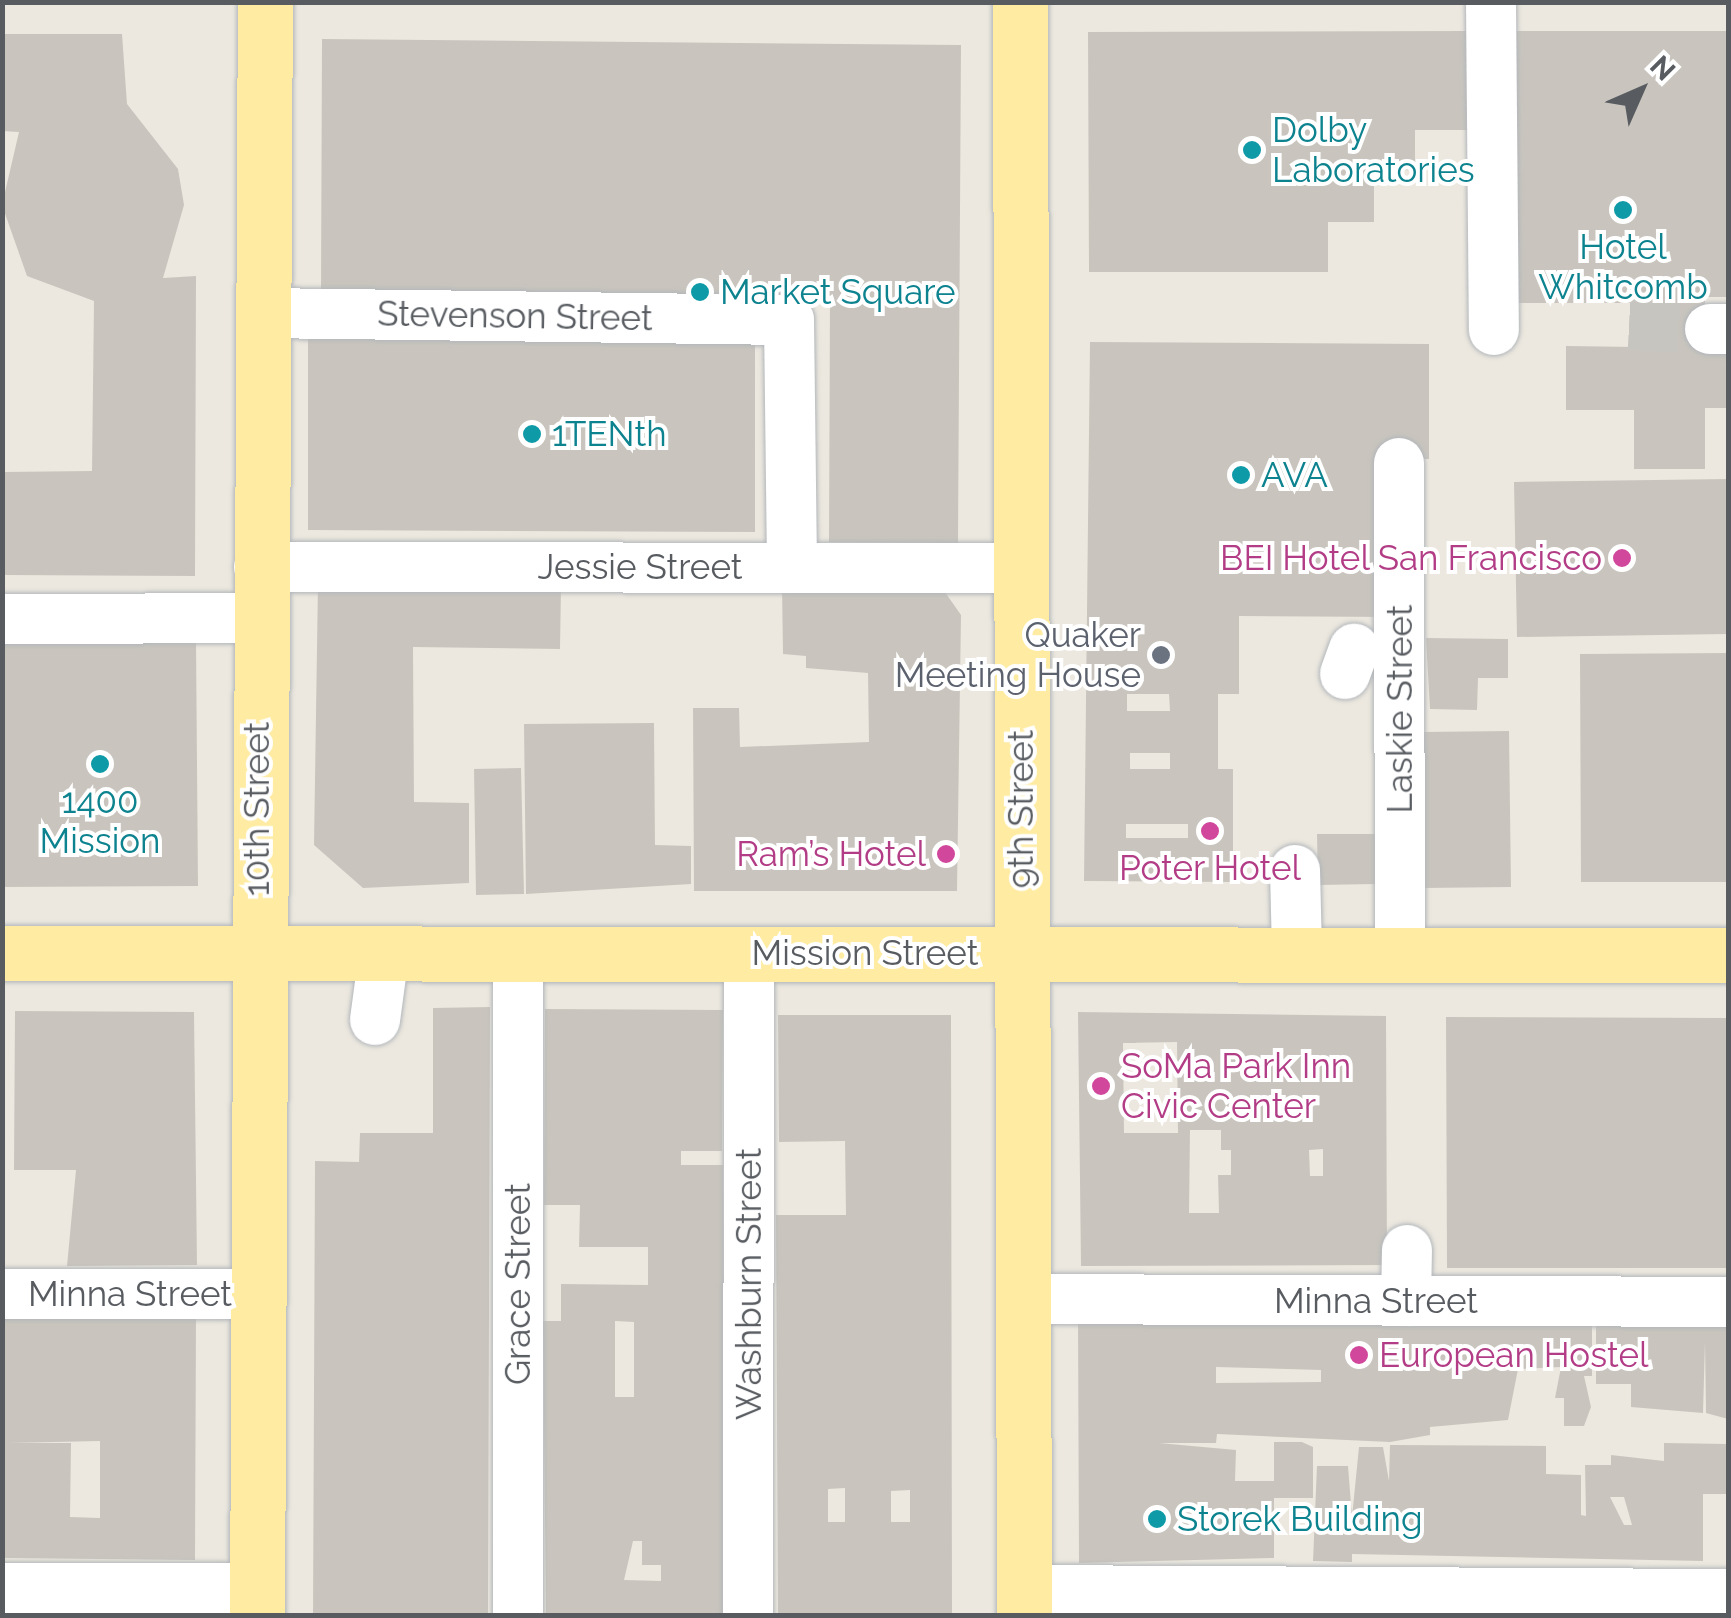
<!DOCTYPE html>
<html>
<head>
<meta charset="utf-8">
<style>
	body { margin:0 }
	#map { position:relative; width:1731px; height:1618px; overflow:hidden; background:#ece8df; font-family:Raleway,sans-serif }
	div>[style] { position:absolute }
	.building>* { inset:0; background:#c9c5be }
	.minor-tunnel>* { height:50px; margin-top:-25px; transform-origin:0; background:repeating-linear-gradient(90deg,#c7c5c0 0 50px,transparent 0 75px) }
	.roads { filter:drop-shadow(0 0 2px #b2b6bb) drop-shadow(0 0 2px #b2b6bb) }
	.minor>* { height:50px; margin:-25px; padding:0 25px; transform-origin:25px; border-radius:25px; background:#fff }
	.major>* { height:55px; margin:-27.5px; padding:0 27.5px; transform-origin:27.5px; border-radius:27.5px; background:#ffeba1 }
	.dots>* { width:28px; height:28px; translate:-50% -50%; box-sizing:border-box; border:5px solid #fff; border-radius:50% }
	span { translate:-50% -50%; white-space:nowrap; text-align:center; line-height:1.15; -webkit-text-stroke:8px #fff; paint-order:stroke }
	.culture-label { font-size:35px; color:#0d838f }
	.left { translate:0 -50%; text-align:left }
	.street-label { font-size:35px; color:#585c61 }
	.hotel-label { font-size:35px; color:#b23c85 }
	.right { translate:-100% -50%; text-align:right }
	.worship-label { font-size:35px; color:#5b616d }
	.frame { position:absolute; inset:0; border:5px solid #585c61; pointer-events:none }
	.north { position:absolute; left:1591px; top:40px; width:100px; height:100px; -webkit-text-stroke:8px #fff; paint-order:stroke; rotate:45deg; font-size:28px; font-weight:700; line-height:40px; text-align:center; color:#585c61 }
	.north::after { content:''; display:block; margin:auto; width:35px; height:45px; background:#585c61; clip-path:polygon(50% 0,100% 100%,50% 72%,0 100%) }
</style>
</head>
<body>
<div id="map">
	<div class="building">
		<i style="clip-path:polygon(1466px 31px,1467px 130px,1415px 130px,1415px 170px,1374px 171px,1374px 222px,1328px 222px,1328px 272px,1089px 272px,1088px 32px)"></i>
		<i style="clip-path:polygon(1496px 31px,1728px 31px,1728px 297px,1705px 297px,1705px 351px,1728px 351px,1728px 408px,1705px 408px,1705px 469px,1634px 469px,1634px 410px,1566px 410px,1566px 346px,1637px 347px,1637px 303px,1517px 303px)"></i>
		<i style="clip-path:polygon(2px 34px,122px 34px,127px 104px,178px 169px,184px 205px,163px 278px,196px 276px,195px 576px,2px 575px,2px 472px,92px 471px,94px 301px,27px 276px,2px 205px,19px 132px,2px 131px)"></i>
		<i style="clip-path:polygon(322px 39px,961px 45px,958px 543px,829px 542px,830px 296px,321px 291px)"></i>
		<i style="clip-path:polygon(308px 336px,755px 337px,755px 532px,308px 530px)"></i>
		<i style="clip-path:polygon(evenodd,1090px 342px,1429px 344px,1429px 459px,1395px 459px,1394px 617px,1239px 616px,1239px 694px,1218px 694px,1218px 769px,1233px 769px,1233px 882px,1084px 881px,1090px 342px,1127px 694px,1169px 694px,1170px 711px,1127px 711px,1127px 694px,1090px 342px,1130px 753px,1170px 753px,1170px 769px,1130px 769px,1130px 753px,1090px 342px,1126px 824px,1188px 824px,1188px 838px,1126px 838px,1126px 824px)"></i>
		<i style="clip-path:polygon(1728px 479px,1728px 634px,1517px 637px,1514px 482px)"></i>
		<i style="clip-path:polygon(318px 582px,561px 586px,560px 649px,413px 647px,414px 802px,469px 803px,469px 883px,363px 888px,314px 845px)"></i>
		<i style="clip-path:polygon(940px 585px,961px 615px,957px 891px,694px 891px,693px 708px,739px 708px,740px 747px,869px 742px,868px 673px,806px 668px,806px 656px,783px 654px,782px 587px)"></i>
		<i style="clip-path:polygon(1426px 638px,1508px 639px,1508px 678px,1478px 678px,1477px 710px,1430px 709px)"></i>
		<i style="clip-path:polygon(196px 641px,198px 886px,2px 887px,2px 642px)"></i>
		<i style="clip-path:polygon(1728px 653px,1728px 882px,1581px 882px,1580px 654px)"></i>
		<i style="clip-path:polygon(654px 723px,655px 845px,691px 846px,691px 884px,526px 894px,524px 724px)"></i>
		<i style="clip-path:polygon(1509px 731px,1511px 887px,1424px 888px,1422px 732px)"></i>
		<i style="clip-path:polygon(521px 768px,524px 894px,476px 895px,474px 769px)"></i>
		<i style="clip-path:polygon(1317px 834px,1375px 834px,1376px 884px,1318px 885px)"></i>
		<i style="clip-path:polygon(490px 1007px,488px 1616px,313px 1616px,315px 1161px,359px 1162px,360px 1133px,433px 1133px,433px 1008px)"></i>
		<i style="clip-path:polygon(evenodd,545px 1009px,723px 1010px,722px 1151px,681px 1151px,681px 1165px,723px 1165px,725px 1616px,546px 1616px,543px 1321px,561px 1321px,561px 1284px,648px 1285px,648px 1247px,579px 1247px,580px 1205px,544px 1205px,545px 1009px,615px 1321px,634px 1322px,634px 1397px,615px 1397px,615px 1321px,545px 1009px,633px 1541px,642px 1541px,642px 1565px,661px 1565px,661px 1581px,624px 1580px,633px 1541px)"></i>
		<i style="clip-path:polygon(15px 1011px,194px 1012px,197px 1265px,67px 1266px,76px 1170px,14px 1170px)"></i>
		<i style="clip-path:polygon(evenodd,1078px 1012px,1386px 1016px,1387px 1265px,1081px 1266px,1078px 1012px,1177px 1042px,1178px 1133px,1124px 1133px,1123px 1043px,1177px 1042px,1078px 1012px,1190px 1130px,1221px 1130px,1221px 1150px,1231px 1150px,1231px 1175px,1218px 1175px,1219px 1213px,1189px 1213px,1190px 1130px,1078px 1012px,1323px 1149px,1323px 1176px,1310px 1176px,1309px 1150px,1323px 1149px)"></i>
		<i style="clip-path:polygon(evenodd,778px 1015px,951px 1015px,952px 1616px,778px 1616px,776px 1215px,846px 1215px,845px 1141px,779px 1142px,778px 1015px,845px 1488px,845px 1522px,828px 1522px,828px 1489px,845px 1488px,778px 1015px,910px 1490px,910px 1522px,891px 1522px,891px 1491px,910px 1490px)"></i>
		<i style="clip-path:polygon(1446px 1017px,1728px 1018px,1728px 1268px,1447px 1268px)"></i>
		<i style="clip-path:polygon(1728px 1312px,1728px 1419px,1706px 1413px,1705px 1342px,1703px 1413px,1631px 1407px,1631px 1384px,1596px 1384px,1596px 1321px)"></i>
		<i style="clip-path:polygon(evenodd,2px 1317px,196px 1318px,195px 1560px,2px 1558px,2px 1317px,100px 1441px,100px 1518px,70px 1517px,71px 1443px,9px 1443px,100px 1441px)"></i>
		<i style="clip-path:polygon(evenodd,1078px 1318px,1592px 1322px,1592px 1376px,1584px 1376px,1591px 1407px,1584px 1426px,1564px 1426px,1564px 1398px,1555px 1398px,1561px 1367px,1518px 1369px,1508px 1420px,1430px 1427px,1430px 1435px,1390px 1442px,1217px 1434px,1216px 1443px,1159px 1443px,1236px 1450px,1235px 1481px,1274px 1481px,1274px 1442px,1302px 1442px,1313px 1447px,1313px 1498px,1274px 1498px,1274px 1558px,1079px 1563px,1078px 1318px,1216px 1367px,1321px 1370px,1321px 1382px,1216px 1383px,1216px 1367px)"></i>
		<i style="clip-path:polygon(evenodd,1664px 1443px,1728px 1444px,1728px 1494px,1703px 1494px,1703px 1561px,1352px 1554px,1352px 1562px,1313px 1561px,1317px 1466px,1348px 1466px,1352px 1517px,1359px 1447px,1383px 1447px,1389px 1481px,1390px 1445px,1546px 1446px,1546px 1474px,1581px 1475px,1581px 1515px,1586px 1516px,1585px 1465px,1611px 1465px,1611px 1455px,1664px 1461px,1664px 1443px,1610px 1497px,1624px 1497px,1632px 1525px,1624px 1525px,1610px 1497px)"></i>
	</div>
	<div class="minor-tunnel">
		<i style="left:1629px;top:325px;width:81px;rotate:2.8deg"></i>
	</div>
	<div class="roads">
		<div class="minor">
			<i style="left:1491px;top:2px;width:328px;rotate:89.5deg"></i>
			<i style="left:261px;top:313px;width:528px;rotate:0.76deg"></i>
			<i style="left:789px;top:320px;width:248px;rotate:89.3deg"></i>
			<i style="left:1710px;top:329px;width:18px"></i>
			<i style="left:1399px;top:463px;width:491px;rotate:89.9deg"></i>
			<i style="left:259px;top:567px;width:761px;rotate:0.08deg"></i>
			<i style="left:2px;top:619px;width:257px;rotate:-0.2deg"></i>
			<i style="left:1345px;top:674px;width:27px;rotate:-70deg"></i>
			<i style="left:1295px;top:870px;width:84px;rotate:88.6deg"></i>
			<i style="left:518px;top:953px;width:663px;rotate:90deg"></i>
			<i style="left:375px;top:1020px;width:68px;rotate:-82.3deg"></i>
			<i style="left:2px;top:1294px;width:255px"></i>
			<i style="left:1023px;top:1299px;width:705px;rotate:0.24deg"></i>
			<i style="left:1406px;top:1301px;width:51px;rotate:-88.9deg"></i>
			<i style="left:2px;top:1588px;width:255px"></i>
			<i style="left:1024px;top:1590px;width:704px;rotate:0.33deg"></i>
			<i style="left:748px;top:1616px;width:663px;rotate:-89.91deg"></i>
		</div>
		<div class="major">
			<i style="left:1020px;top:2px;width:1614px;rotate:89.86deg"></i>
			<i style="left:2px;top:953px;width:1726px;rotate:0.07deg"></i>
			<i style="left:257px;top:1616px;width:1614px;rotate:-89.72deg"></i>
		</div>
	</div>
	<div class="dots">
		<i style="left:1252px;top:150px;background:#0f9aa8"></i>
		<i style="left:1623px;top:210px;background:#0f9aa8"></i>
		<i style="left:700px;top:292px;background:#0f9aa8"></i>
		<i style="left:532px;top:434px;background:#0f9aa8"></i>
		<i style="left:1241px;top:475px;background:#0f9aa8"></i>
		<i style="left:1622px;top:558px;background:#d1479c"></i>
		<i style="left:1161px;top:655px;background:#6b7280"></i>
		<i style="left:100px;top:764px;background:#0f9aa8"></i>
		<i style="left:1210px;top:831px;background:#d1479c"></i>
		<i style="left:946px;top:854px;background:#d1479c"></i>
		<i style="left:1101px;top:1086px;background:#d1479c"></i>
		<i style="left:1359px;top:1355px;background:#d1479c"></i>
		<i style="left:1157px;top:1519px;background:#0f9aa8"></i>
	</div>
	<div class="culture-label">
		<span class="left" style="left:1272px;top:150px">Dolby<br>Laboratories</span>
		<span style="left:1623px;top:267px">Hotel<br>Whitcomb</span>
		<span class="left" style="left:720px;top:292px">Market Square</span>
		<span class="left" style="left:552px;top:434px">1TENth</span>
		<span class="left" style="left:1261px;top:475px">AVA</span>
		<span style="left:100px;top:821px">1400<br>Mission</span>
		<span class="left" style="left:1177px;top:1519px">Storek Building</span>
	</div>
	<div class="street-label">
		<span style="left:515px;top:316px;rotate:1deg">Stevenson Street</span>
		<span style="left:640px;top:567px">Jessie Street</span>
		<span style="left:1400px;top:709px;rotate:-90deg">Laskie Street</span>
		<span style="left:257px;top:809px;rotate:-90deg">10th Street</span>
		<span style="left:1021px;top:809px;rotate:-90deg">9th Street</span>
		<span style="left:865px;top:953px">Mission Street</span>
		<span style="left:518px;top:1284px;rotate:-90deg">Grace Street</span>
		<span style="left:749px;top:1284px;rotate:-90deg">Washburn Street</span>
		<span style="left:130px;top:1294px">Minna Street</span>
		<span style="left:1376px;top:1301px">Minna Street</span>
	</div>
	<div class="hotel-label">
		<span class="right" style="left:1602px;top:558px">BEI Hotel San Francisco</span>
		<span class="right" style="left:926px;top:854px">Ram’s Hotel</span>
		<span style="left:1210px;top:868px">Poter Hotel</span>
		<span class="left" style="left:1121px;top:1086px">SoMa Park Inn<br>Civic Center</span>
		<span class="left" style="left:1379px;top:1355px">European Hostel</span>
	</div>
	<div class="worship-label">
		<span class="right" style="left:1141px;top:655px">Quaker<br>Meeting House</span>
	</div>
	<div class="frame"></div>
	<div class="north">N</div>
</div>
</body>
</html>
